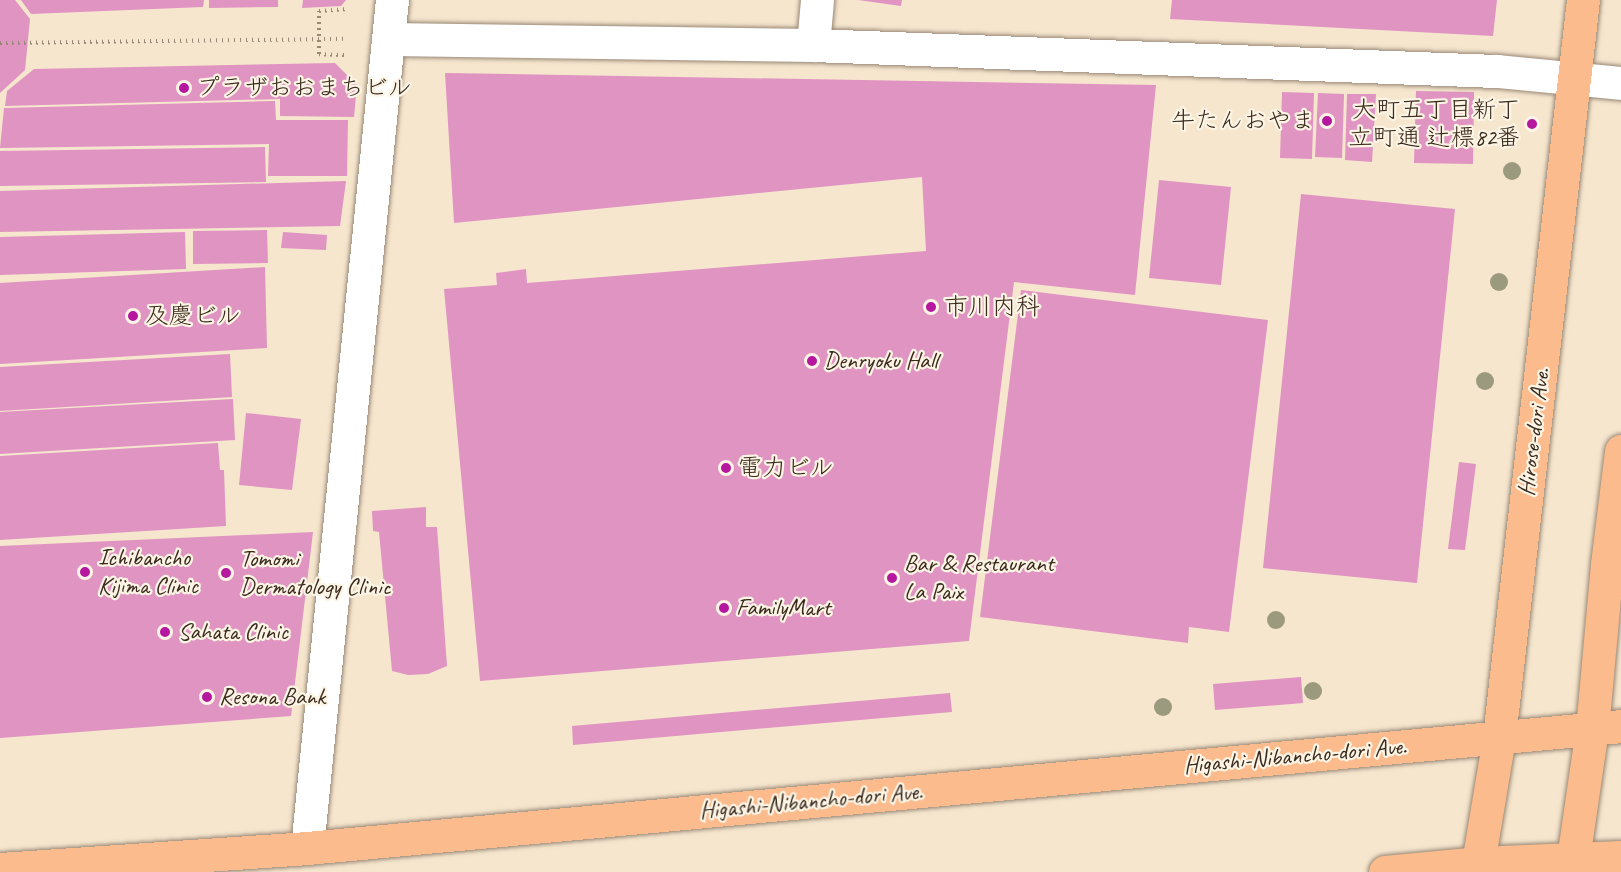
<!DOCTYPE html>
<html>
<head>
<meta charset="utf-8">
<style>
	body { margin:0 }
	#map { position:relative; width:1621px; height:872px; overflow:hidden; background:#f6e6ce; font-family:Caveat,"Klee One",sans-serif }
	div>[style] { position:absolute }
	.building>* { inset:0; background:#e094c2 }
	.path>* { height:4px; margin-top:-2px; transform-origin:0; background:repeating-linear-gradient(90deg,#988876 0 1.5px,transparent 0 6px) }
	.roads { filter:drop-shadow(0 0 2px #988876) drop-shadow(0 0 2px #988876) }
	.street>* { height:33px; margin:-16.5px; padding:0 16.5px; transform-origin:16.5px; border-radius:16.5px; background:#fff }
	.highway>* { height:33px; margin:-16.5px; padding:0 16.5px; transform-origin:16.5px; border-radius:16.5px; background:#fbbb8d }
	.trees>* { width:18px; height:18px; margin:-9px; border-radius:50%; background:#9c9a7e }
	.dots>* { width:16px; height:16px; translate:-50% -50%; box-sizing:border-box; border:3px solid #fcf5e5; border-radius:50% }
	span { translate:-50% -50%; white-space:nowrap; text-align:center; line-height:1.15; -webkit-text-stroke:4.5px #fcf5e5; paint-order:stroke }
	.poi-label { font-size:24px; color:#3b2a1e }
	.left { translate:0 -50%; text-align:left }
	.right { translate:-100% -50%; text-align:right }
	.street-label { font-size:24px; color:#3b2a1e }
</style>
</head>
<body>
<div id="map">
	<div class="building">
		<i style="clip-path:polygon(0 0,15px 0,30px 19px,25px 70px,0 93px)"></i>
		<i style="clip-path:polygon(21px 0,204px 0,203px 7px,31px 14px)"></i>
		<i style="clip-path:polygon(209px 0,278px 0,278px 7px,209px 8px)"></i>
		<i style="clip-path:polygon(303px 0,346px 0,341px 6px,302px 8px)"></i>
		<i style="clip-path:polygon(858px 0,902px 0,901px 6px)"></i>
		<i style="clip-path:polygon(1172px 0,1497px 0,1493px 36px,1170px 19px)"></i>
		<i style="clip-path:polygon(335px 63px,357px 85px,354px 117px,280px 116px,280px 99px,5px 106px,7px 91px,34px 69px)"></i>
		<i style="clip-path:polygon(445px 73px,1156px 85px,1135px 295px,1014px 282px,969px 641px,480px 681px,444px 289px,497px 285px,496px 273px,526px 269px,527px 283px,926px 251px,922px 177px,454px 223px)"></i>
		<i style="clip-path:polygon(1416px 91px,1474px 92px,1473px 164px,1414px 163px)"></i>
		<i style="clip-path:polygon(1282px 92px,1314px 93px,1312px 159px,1280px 158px)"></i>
		<i style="clip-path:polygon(1318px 93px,1344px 94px,1342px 158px,1315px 157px)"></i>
		<i style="clip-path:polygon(1347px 94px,1376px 94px,1372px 162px,1345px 160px)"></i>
		<i style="clip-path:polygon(275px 101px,276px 120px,348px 120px,347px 176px,268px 176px,269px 144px,0 148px,4px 108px)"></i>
		<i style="clip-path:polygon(265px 147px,266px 182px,0 186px,0 151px)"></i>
		<i style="clip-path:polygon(1159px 180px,1231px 187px,1221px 285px,1149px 278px)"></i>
		<i style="clip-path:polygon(346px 181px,340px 226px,0 232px,0 191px)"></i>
		<i style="clip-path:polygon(1301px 194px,1455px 209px,1417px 583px,1263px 568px)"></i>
		<i style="clip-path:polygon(267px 230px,268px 263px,193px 264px,193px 231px)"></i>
		<i style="clip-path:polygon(185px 232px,186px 269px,0 275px,0 237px)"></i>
		<i style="clip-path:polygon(283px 232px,327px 235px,326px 250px,281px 248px)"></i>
		<i style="clip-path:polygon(265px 267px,267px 348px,0 364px,0 283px)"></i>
		<i style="clip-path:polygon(1021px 290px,1268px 320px,1229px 632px,1189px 627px,1188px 643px,980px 617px)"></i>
		<i style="clip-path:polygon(230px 354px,232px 397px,0 411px,0 367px)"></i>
		<i style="clip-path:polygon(233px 399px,235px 440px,0 454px,0 412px)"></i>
		<i style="clip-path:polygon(246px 413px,301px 419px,292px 490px,239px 485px)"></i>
		<i style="clip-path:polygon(218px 443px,220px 470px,224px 470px,226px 526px,0 540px,0 456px)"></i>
		<i style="clip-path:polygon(1459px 462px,1476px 464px,1465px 550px,1448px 549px)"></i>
		<i style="clip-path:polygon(426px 507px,426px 527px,437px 527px,447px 666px,428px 674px,408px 675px,392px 671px,379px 532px,373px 531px,372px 511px)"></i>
		<i style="clip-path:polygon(313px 532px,291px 716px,0 738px,0 546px)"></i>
		<i style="clip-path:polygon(1301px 677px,1303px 703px,1215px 710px,1213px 684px)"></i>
		<i style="clip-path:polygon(950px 693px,952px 712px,573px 745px,572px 726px)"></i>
	</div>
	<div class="path">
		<i style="left:0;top:43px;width:344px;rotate:-0.7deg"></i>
		<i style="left:344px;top:55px;width:25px;rotate:-178deg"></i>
		<i style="left:319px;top:54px;width:43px;rotate:-90deg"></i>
		<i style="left:319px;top:11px;width:29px;rotate:-4deg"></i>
	</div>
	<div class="roads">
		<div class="street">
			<i style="left:388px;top:39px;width:425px;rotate:0.8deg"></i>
			<i style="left:813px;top:45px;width:684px;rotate:2.18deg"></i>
			<i style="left:1497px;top:71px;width:125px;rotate:5.5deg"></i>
			<i style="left:813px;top:45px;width:45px;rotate:-84.9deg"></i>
			<i style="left:307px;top:848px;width:852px;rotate:-84.28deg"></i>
		</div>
		<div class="highway">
			<i style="left:1573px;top:859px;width:131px;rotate:-81.7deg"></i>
			<i style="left:1592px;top:729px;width:166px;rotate:-84.8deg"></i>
			<i style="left:1607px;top:564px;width:114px;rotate:-82.9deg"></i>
			<i style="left:1478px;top:863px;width:128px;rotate:-80.5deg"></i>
			<i style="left:1499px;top:737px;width:742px;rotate:-83.5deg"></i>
			<i style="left:0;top:869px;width:308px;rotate:-3.9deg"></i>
			<i style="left:307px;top:848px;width:1320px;rotate:-5.3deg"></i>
			<i style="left:1385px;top:872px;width:93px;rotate:-5.5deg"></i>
			<i style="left:1478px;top:863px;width:143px;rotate:-2.4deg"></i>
		</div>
	</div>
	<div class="trees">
		<i style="left:1512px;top:171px"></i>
		<i style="left:1499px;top:282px"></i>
		<i style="left:1485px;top:381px"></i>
		<i style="left:1276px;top:620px"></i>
		<i style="left:1313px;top:691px"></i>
		<i style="left:1163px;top:707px"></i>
	</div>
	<div class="dots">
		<i style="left:184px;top:88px;background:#b5179e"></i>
		<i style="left:1327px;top:121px;background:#b5179e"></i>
		<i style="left:1532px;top:124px;background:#b5179e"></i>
		<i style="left:931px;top:307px;background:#b5179e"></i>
		<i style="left:133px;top:316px;background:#b5179e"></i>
		<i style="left:812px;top:361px;background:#b5179e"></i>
		<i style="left:726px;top:468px;background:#b5179e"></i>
		<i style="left:85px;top:572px;background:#b5179e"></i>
		<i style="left:226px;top:573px;background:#b5179e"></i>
		<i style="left:892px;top:578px;background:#b5179e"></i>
		<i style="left:724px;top:608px;background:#b5179e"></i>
		<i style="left:165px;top:632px;background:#b5179e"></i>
		<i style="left:207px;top:697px;background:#b5179e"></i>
	</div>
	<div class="poi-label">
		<span class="left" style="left:196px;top:88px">プラザおおまちビル</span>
		<span class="right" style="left:1520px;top:124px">大町五丁目新丁<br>立町通 辻標82番</span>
		<span class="right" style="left:1315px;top:121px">牛たんおやま</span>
		<span class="left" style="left:944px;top:307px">市川内科</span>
		<span class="left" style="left:145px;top:316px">及慶ビル</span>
		<span class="left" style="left:824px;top:361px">Denryoku Hall</span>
		<span class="left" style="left:738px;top:468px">電力ビル</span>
		<span class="left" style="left:98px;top:572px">Ichibancho<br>Kijima Clinic</span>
		<span class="left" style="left:240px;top:573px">Tomomi<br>Dermatology Clinic</span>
		<span class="left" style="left:904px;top:578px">Bar &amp; Restaurant<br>La Paix</span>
		<span class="left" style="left:736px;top:608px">FamilyMart</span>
		<span class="left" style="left:178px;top:632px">Sahata Clinic</span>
		<span class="left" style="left:219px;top:697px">Resona Bank</span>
	</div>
	<div class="street-label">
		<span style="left:1534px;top:432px;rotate:-83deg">Hirose-dori Ave.</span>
		<span style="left:1295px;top:756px;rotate:-5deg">Higashi-Nibancho-dori Ave.</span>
		<span style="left:811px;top:801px;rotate:-5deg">Higashi-Nibancho-dori Ave.</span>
	</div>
</div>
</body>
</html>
